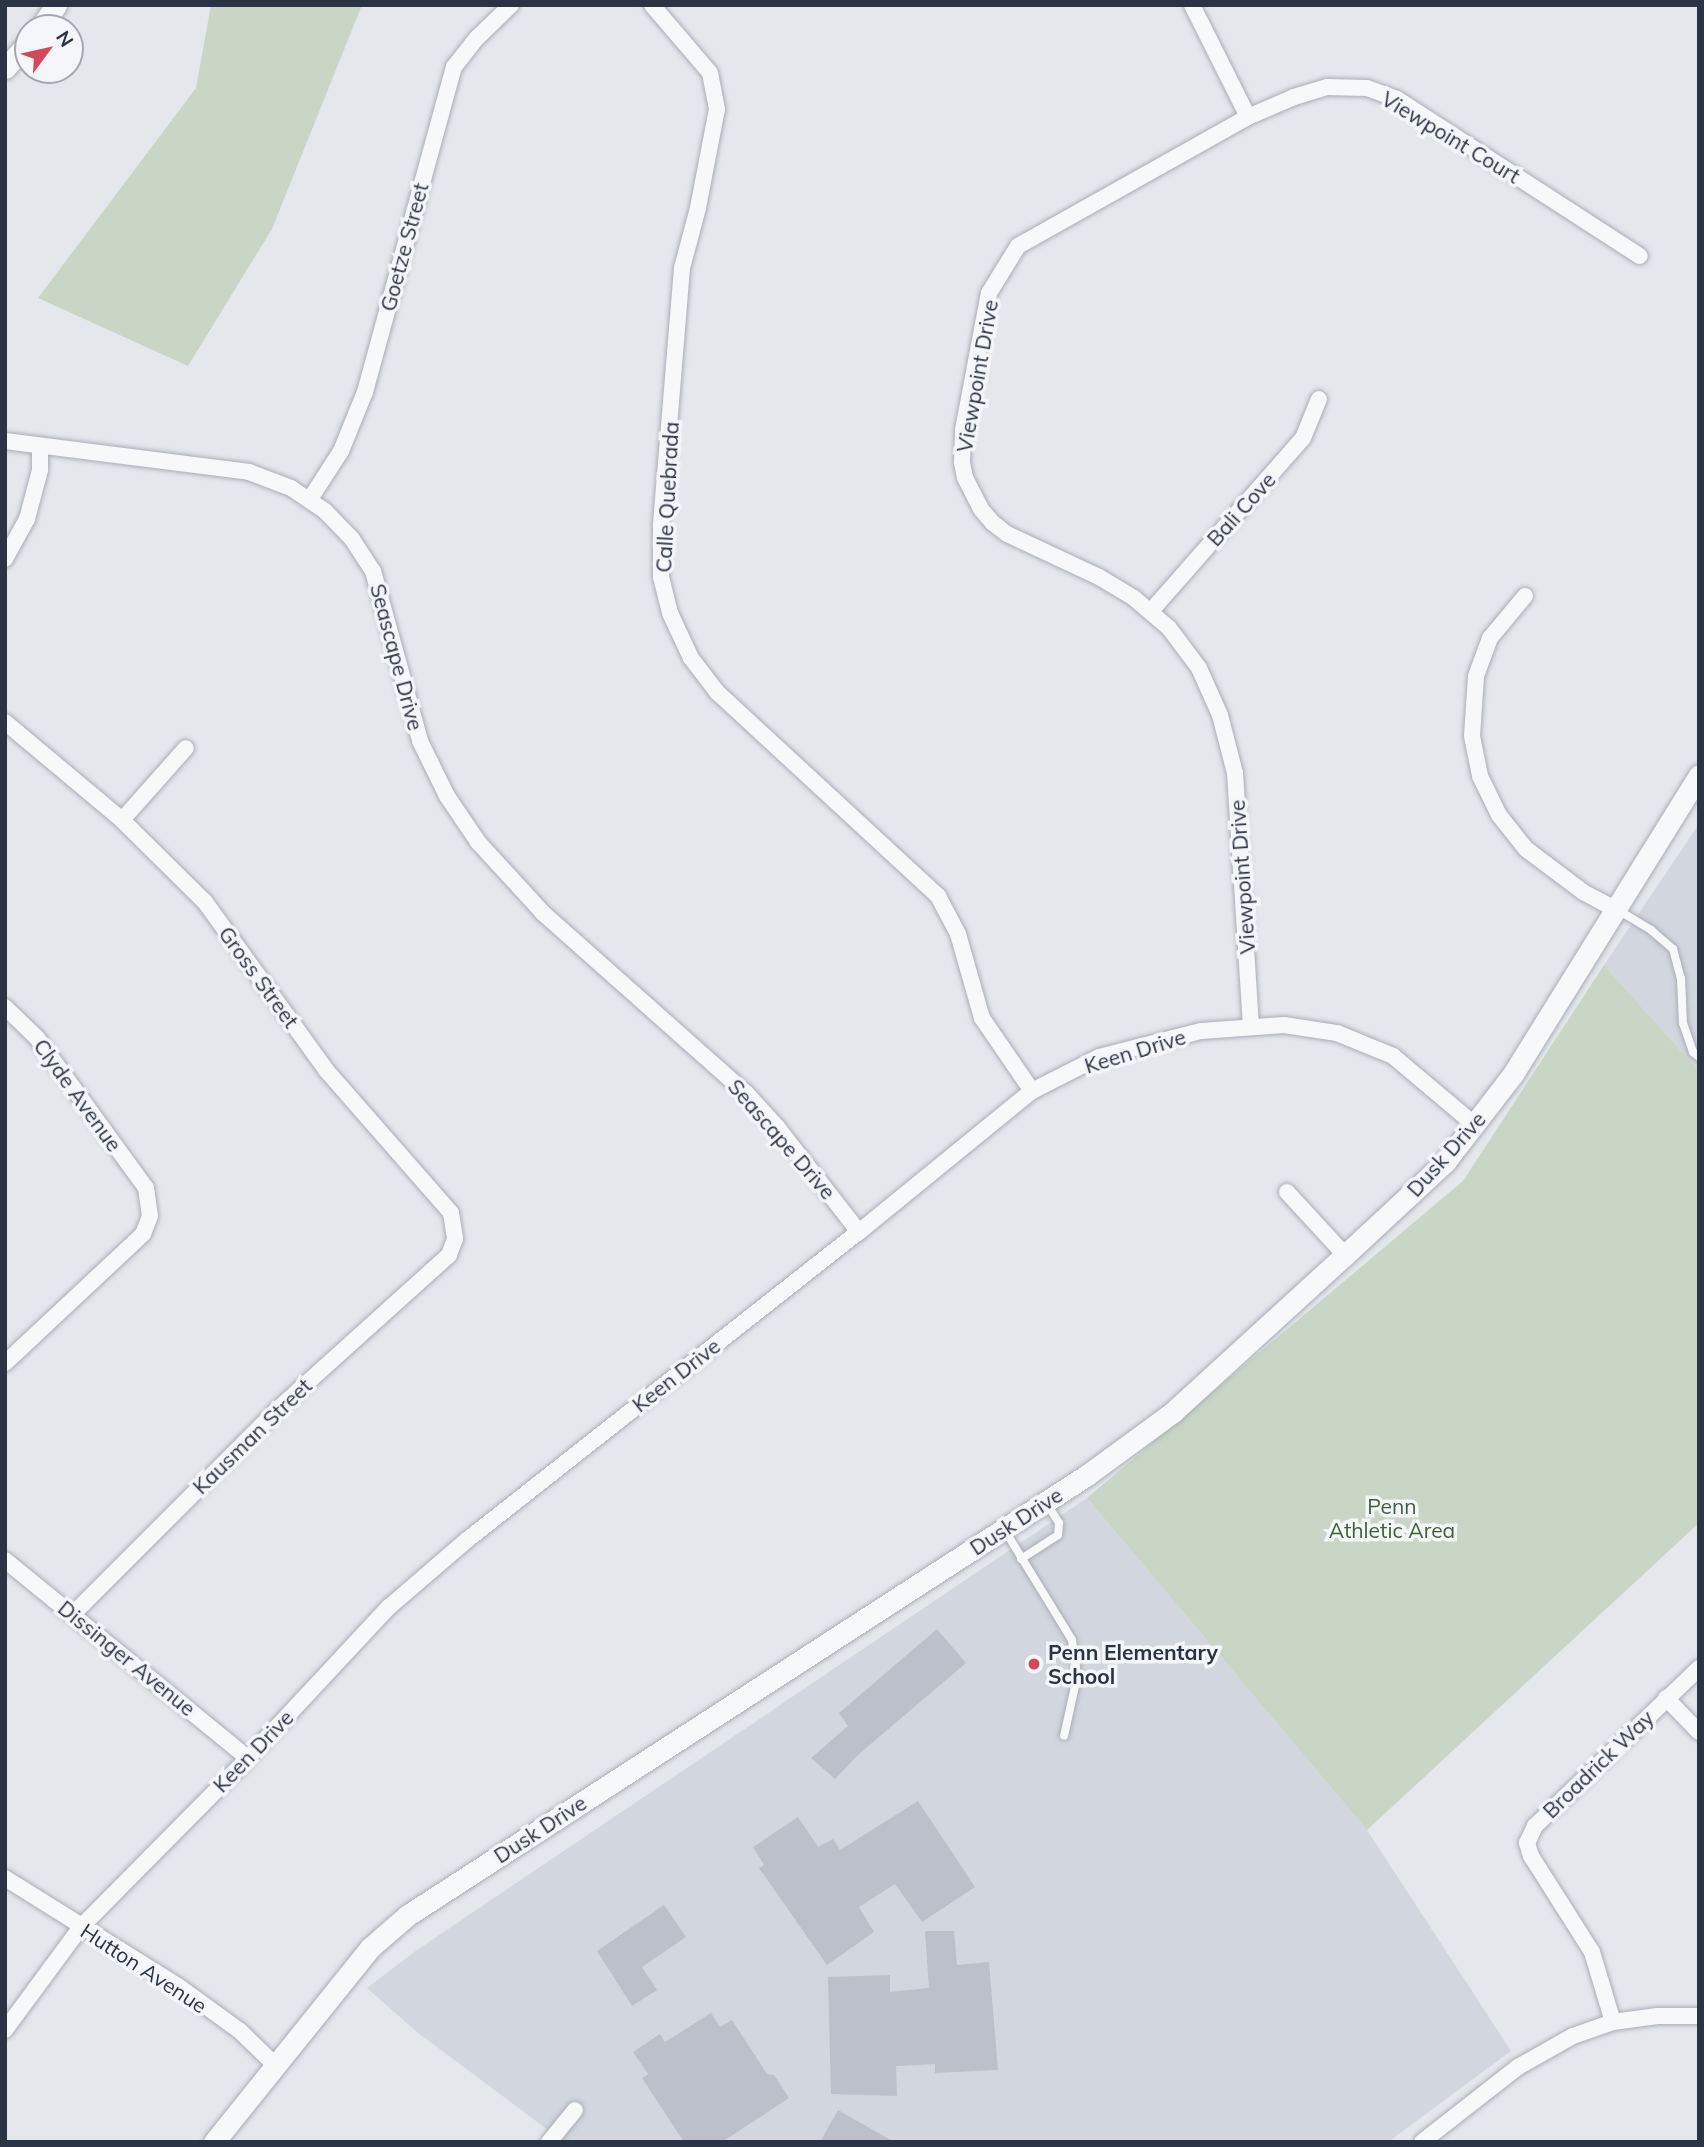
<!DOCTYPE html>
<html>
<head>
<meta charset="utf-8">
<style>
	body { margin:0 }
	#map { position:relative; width:1704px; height:2147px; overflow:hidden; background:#e4e7ec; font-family:Mulish,sans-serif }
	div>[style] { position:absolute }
	.built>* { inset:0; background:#d2d6de }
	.green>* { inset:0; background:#c9d6c5 }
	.building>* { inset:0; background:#bbc0ca }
	.roads { filter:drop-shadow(0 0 2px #a9aeb7) drop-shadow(0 0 2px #a9aeb7) }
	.service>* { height:8px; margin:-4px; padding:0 4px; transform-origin:4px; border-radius:4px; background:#f7f8fa }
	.minor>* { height:16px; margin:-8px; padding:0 8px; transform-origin:8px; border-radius:8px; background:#f7f8fa }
	.tertiary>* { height:21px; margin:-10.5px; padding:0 10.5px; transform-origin:10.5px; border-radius:10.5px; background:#f7f8fa }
	.dots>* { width:19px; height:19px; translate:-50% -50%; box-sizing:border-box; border:4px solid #f4f6f9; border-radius:50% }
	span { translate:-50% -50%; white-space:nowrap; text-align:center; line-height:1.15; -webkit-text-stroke:7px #f4f6f9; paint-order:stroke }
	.street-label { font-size:21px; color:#2b3445 }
	.park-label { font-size:21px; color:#3f6138 }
	.poi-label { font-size:21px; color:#2b3445; font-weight:700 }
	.left { translate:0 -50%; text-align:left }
	.frame { position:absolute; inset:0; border:7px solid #2b3445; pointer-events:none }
	.north { position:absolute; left:14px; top:14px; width:70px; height:70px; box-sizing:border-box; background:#f4f6f9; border:2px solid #a4a8b1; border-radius:50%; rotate:57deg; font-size:19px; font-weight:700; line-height:28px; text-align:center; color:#2b3445 }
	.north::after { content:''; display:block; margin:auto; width:24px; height:32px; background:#d1495b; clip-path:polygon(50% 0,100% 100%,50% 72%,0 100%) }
</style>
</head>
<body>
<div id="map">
	<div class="built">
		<i style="clip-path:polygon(1699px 824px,1699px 1071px,1604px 965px)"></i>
		<i style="clip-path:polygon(1087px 1498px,1367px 1830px,1511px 2051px,1388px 2142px,564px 2142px,417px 2032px,367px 1988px,417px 1950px)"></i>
	</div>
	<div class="green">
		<i style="clip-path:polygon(211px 5px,362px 5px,272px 229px,188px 366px,38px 298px,196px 88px)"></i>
		<i style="clip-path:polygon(1604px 965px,1699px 1071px,1699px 1523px,1367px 1830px,1087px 1498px,1463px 1181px)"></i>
	</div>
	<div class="building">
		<i style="clip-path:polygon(937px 1629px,966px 1663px,859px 1754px,835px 1779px,811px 1758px,848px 1726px,839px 1713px)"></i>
		<i style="clip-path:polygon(918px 1801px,975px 1887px,922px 1922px,895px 1884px,859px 1907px,874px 1932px,827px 1965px,759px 1868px,764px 1865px,753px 1847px,798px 1817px,818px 1847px,833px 1839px,840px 1850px)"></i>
		<i style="clip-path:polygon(664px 1905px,686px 1937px,642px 1967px,657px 1990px,632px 2006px,597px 1951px)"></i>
		<i style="clip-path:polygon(925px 1931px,954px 1931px,957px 1965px,989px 1962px,998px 2070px,935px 2073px,935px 2064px,896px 2066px,897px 2096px,831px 2094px,828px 1977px,890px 1975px,890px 1992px,929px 1988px)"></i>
		<i style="clip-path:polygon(711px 2013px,720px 2027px,732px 2020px,767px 2074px,774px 2075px,789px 2098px,722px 2142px,684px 2142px,642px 2078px,648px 2074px,633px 2052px,660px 2034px,665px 2042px)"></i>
		<i style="clip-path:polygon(838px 2110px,894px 2142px,820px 2142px)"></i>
	</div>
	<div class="roads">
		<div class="service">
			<i style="left:1618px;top:910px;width:39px;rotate:31deg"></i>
			<i style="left:1651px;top:930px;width:29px;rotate:41deg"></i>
			<i style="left:1673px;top:949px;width:30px;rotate:75deg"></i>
			<i style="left:1681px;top:978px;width:45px;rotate:87.5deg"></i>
			<i style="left:1683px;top:1023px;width:31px;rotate:71deg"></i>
			<i style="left:1693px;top:1052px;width:8px;rotate:40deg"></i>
			<i style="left:1004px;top:1529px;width:130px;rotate:58.5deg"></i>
			<i style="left:1072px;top:1640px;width:37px;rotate:82deg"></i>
			<i style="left:1077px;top:1677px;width:60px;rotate:102.4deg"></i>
			<i style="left:1021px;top:1559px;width:44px;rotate:-33deg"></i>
			<i style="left:1058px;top:1535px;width:12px;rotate:-85deg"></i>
			<i style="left:1059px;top:1523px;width:25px;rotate:-122deg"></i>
		</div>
		<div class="minor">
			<i style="left:652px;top:5px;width:89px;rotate:49.5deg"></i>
			<i style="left:710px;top:73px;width:37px;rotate:79deg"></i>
			<i style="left:717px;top:109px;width:101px;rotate:100.9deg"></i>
			<i style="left:698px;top:208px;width:62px;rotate:104.9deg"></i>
			<i style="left:682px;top:268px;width:259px;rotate:94.7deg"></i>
			<i style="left:661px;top:526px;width:51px;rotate:90deg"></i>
			<i style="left:661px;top:577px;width:37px;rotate:76deg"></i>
			<i style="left:670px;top:613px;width:50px;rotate:65deg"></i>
			<i style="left:691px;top:658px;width:43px;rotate:52.6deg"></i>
			<i style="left:717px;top:692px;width:301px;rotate:42.7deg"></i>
			<i style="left:938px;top:896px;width:43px;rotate:62.2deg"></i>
			<i style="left:958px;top:934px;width:87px;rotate:74.1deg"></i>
			<i style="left:982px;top:1018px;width:88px;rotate:55.6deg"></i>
			<i style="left:1192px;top:5px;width:125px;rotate:63.4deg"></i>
			<i style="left:5px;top:441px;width:246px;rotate:7.2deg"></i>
			<i style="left:249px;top:472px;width:45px;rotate:20.9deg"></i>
			<i style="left:291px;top:488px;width:41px;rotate:34.1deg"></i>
			<i style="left:325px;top:511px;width:39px;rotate:46deg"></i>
			<i style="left:352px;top:539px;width:38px;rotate:57deg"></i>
			<i style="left:373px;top:571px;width:176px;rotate:74.5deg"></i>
			<i style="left:420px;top:741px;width:61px;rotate:63.9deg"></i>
			<i style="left:447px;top:796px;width:55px;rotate:56deg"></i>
			<i style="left:478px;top:842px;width:96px;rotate:47.5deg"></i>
			<i style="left:543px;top:913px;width:271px;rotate:41.6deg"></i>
			<i style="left:746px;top:1093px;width:46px;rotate:47.6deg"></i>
			<i style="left:777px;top:1127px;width:133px;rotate:52deg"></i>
			<i style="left:310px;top:499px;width:57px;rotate:-57.1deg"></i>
			<i style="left:341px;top:451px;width:64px;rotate:-67.9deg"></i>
			<i style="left:365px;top:392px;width:337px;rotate:-74.7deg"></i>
			<i style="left:454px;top:67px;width:37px;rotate:-52deg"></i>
			<i style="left:477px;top:38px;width:47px;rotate:-44.1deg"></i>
			<i style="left:5px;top:559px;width:46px;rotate:-61.2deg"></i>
			<i style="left:27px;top:519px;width:51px;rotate:-75.1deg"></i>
			<i style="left:40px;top:470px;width:24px;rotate:-90deg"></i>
			<i style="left:1525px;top:596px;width:55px;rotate:129.8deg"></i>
			<i style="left:1490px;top:638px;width:40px;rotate:110.2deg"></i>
			<i style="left:1476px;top:676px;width:60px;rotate:93.8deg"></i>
			<i style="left:1472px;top:736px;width:41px;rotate:78.7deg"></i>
			<i style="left:1480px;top:776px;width:43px;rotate:64deg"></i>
			<i style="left:1499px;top:815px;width:43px;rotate:51.5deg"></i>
			<i style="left:1526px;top:849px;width:71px;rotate:37deg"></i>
			<i style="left:1583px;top:892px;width:36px;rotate:28deg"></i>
			<i style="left:1151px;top:611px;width:230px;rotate:-48.7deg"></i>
			<i style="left:1303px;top:438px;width:42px;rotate:-67.7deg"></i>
			<i style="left:5px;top:722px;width:153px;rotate:39.9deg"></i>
			<i style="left:122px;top:820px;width:117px;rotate:44.7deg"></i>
			<i style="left:205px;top:902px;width:207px;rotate:54.2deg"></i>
			<i style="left:326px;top:1070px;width:190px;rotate:48.8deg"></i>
			<i style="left:451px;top:1213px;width:26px;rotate:81deg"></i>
			<i style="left:455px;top:1239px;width:17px;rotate:111deg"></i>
			<i style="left:449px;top:1255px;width:230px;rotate:138deg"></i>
			<i style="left:278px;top:1409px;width:290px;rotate:135deg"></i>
			<i style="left:122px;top:820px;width:96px;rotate:-48.4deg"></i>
			<i style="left:5px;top:1007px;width:45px;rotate:44.1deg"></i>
			<i style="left:37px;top:1038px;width:185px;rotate:54deg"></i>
			<i style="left:146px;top:1188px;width:28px;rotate:82deg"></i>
			<i style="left:150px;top:1216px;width:19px;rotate:111deg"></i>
			<i style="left:143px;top:1234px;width:189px;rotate:136.9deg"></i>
			<i style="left:1251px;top:1027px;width:255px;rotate:-93.6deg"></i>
			<i style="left:1235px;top:773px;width:60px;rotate:-104.5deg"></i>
			<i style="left:1220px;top:715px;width:51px;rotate:-114.1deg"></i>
			<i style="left:1199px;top:668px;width:50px;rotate:-126.9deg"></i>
			<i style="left:1169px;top:628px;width:46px;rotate:-139.4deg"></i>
			<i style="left:1134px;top:598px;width:41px;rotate:-149deg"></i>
			<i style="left:1099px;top:577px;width:102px;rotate:-154.9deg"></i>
			<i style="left:1007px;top:534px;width:18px;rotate:-142deg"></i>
			<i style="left:993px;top:523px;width:18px;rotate:-131deg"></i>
			<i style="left:981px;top:509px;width:35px;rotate:-117deg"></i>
			<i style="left:965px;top:478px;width:16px;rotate:-101deg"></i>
			<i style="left:962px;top:462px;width:32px;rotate:-88deg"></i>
			<i style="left:963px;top:430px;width:139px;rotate:-79.3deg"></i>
			<i style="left:989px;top:293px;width:55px;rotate:-58.3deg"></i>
			<i style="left:1018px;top:246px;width:264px;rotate:-29.3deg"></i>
			<i style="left:1248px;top:117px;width:50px;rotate:-23.5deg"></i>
			<i style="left:1294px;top:97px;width:34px;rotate:-17deg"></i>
			<i style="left:1327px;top:87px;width:40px;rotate:1.4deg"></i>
			<i style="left:1367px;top:88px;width:32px;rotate:20deg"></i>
			<i style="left:1397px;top:99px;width:289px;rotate:32.9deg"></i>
			<i style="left:1287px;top:1192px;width:86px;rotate:47.4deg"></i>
			<i style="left:5px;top:1560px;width:313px;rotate:39.2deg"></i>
			<i style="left:1666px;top:1698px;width:47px;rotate:45.9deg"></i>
			<i style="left:5px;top:1878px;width:204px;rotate:32deg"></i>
			<i style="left:178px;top:1986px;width:77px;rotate:36deg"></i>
			<i style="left:240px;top:2031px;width:52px;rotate:44.2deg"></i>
			<i style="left:1613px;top:2022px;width:73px;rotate:-106.7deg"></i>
			<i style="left:1592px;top:1952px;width:114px;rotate:-122.4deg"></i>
			<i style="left:1531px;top:1856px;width:14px;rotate:-107deg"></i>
			<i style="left:1527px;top:1843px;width:19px;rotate:-65deg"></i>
			<i style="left:1535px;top:1826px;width:228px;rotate:-43.9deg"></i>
			<i style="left:5px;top:2030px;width:128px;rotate:-53.6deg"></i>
			<i style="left:81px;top:1927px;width:238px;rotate:-45.3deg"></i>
			<i style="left:248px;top:1758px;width:207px;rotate:-47deg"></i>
			<i style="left:389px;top:1607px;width:103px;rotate:-40.7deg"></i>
			<i style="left:467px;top:1540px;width:499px;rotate:-38.2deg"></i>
			<i style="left:859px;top:1232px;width:223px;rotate:-39.2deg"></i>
			<i style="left:1032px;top:1091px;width:75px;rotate:-26.9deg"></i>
			<i style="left:1099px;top:1057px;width:105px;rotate:-14.3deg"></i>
			<i style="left:1201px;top:1031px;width:83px;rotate:-4.1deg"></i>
			<i style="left:1284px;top:1025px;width:54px;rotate:8.6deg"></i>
			<i style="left:1337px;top:1033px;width:61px;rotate:22.3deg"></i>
			<i style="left:1393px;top:1056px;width:107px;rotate:40.1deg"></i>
			<i style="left:549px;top:2142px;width:41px;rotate:-50.9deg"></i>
			<i style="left:1422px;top:2142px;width:122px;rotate:-38deg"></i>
			<i style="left:1518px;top:2067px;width:63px;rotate:-29.4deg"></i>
			<i style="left:1573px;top:2036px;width:42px;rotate:-19.3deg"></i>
			<i style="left:1613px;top:2022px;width:45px;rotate:-7.6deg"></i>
			<i style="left:1658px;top:2016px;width:41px"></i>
		</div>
		<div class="tertiary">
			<i style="left:40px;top:28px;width:28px;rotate:-55deg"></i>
			<i style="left:5px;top:68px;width:34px;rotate:-47deg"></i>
			<i style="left:214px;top:2142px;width:250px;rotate:-51.2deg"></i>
			<i style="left:371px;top:1947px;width:49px;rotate:-40.9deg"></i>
			<i style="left:408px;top:1915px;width:809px;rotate:-32.94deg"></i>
			<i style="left:1087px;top:1475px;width:107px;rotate:-36.2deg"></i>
			<i style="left:1173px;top:1412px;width:233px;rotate:-42.4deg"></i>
			<i style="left:1345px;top:1255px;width:137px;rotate:-42.9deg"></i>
			<i style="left:1445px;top:1162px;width:111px;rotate:-52.3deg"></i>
			<i style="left:1513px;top:1074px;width:352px;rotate:-58.1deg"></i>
		</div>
	</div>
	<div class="dots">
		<i style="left:1034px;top:1664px;background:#d1495b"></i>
	</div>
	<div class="street-label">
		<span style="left:1451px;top:137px;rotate:31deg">Viewpoint Court</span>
		<span style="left:404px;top:247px;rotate:-75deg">Goetze Street</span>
		<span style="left:977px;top:376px;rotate:-80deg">Viewpoint Drive</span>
		<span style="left:667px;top:497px;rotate:-87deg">Calle Quebrada</span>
		<span style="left:1241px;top:509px;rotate:-48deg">Bali Cove</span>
		<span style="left:397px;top:657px;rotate:75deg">Seascape Drive</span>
		<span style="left:1242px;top:877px;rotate:-94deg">Viewpoint Drive</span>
		<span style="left:259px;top:977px;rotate:54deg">Gross Street</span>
		<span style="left:1135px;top:1051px;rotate:-17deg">Keen Drive</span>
		<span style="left:78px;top:1095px;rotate:54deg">Clyde Avenue</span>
		<span style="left:782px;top:1139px;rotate:49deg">Seascape Drive</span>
		<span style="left:1446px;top:1154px;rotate:-48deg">Dusk Drive</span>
		<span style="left:676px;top:1375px;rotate:-38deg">Keen Drive</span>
		<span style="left:252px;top:1436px;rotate:-44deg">Kausman Street</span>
		<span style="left:1016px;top:1521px;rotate:-33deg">Dusk Drive</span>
		<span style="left:127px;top:1658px;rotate:39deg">Dissinger Avenue</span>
		<span style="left:253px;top:1751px;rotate:-46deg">Keen Drive</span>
		<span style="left:1598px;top:1764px;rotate:-44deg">Broadrick Way</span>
		<span style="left:540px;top:1829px;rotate:-33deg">Dusk Drive</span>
		<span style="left:144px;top:1968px;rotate:33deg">Hutton Avenue</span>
	</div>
	<div class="park-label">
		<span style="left:1392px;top:1518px">Penn<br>Athletic Area</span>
	</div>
	<div class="poi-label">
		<span class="left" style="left:1048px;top:1664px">Penn Elementary<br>School</span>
	</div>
	<div class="frame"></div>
	<div class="north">N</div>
</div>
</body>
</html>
